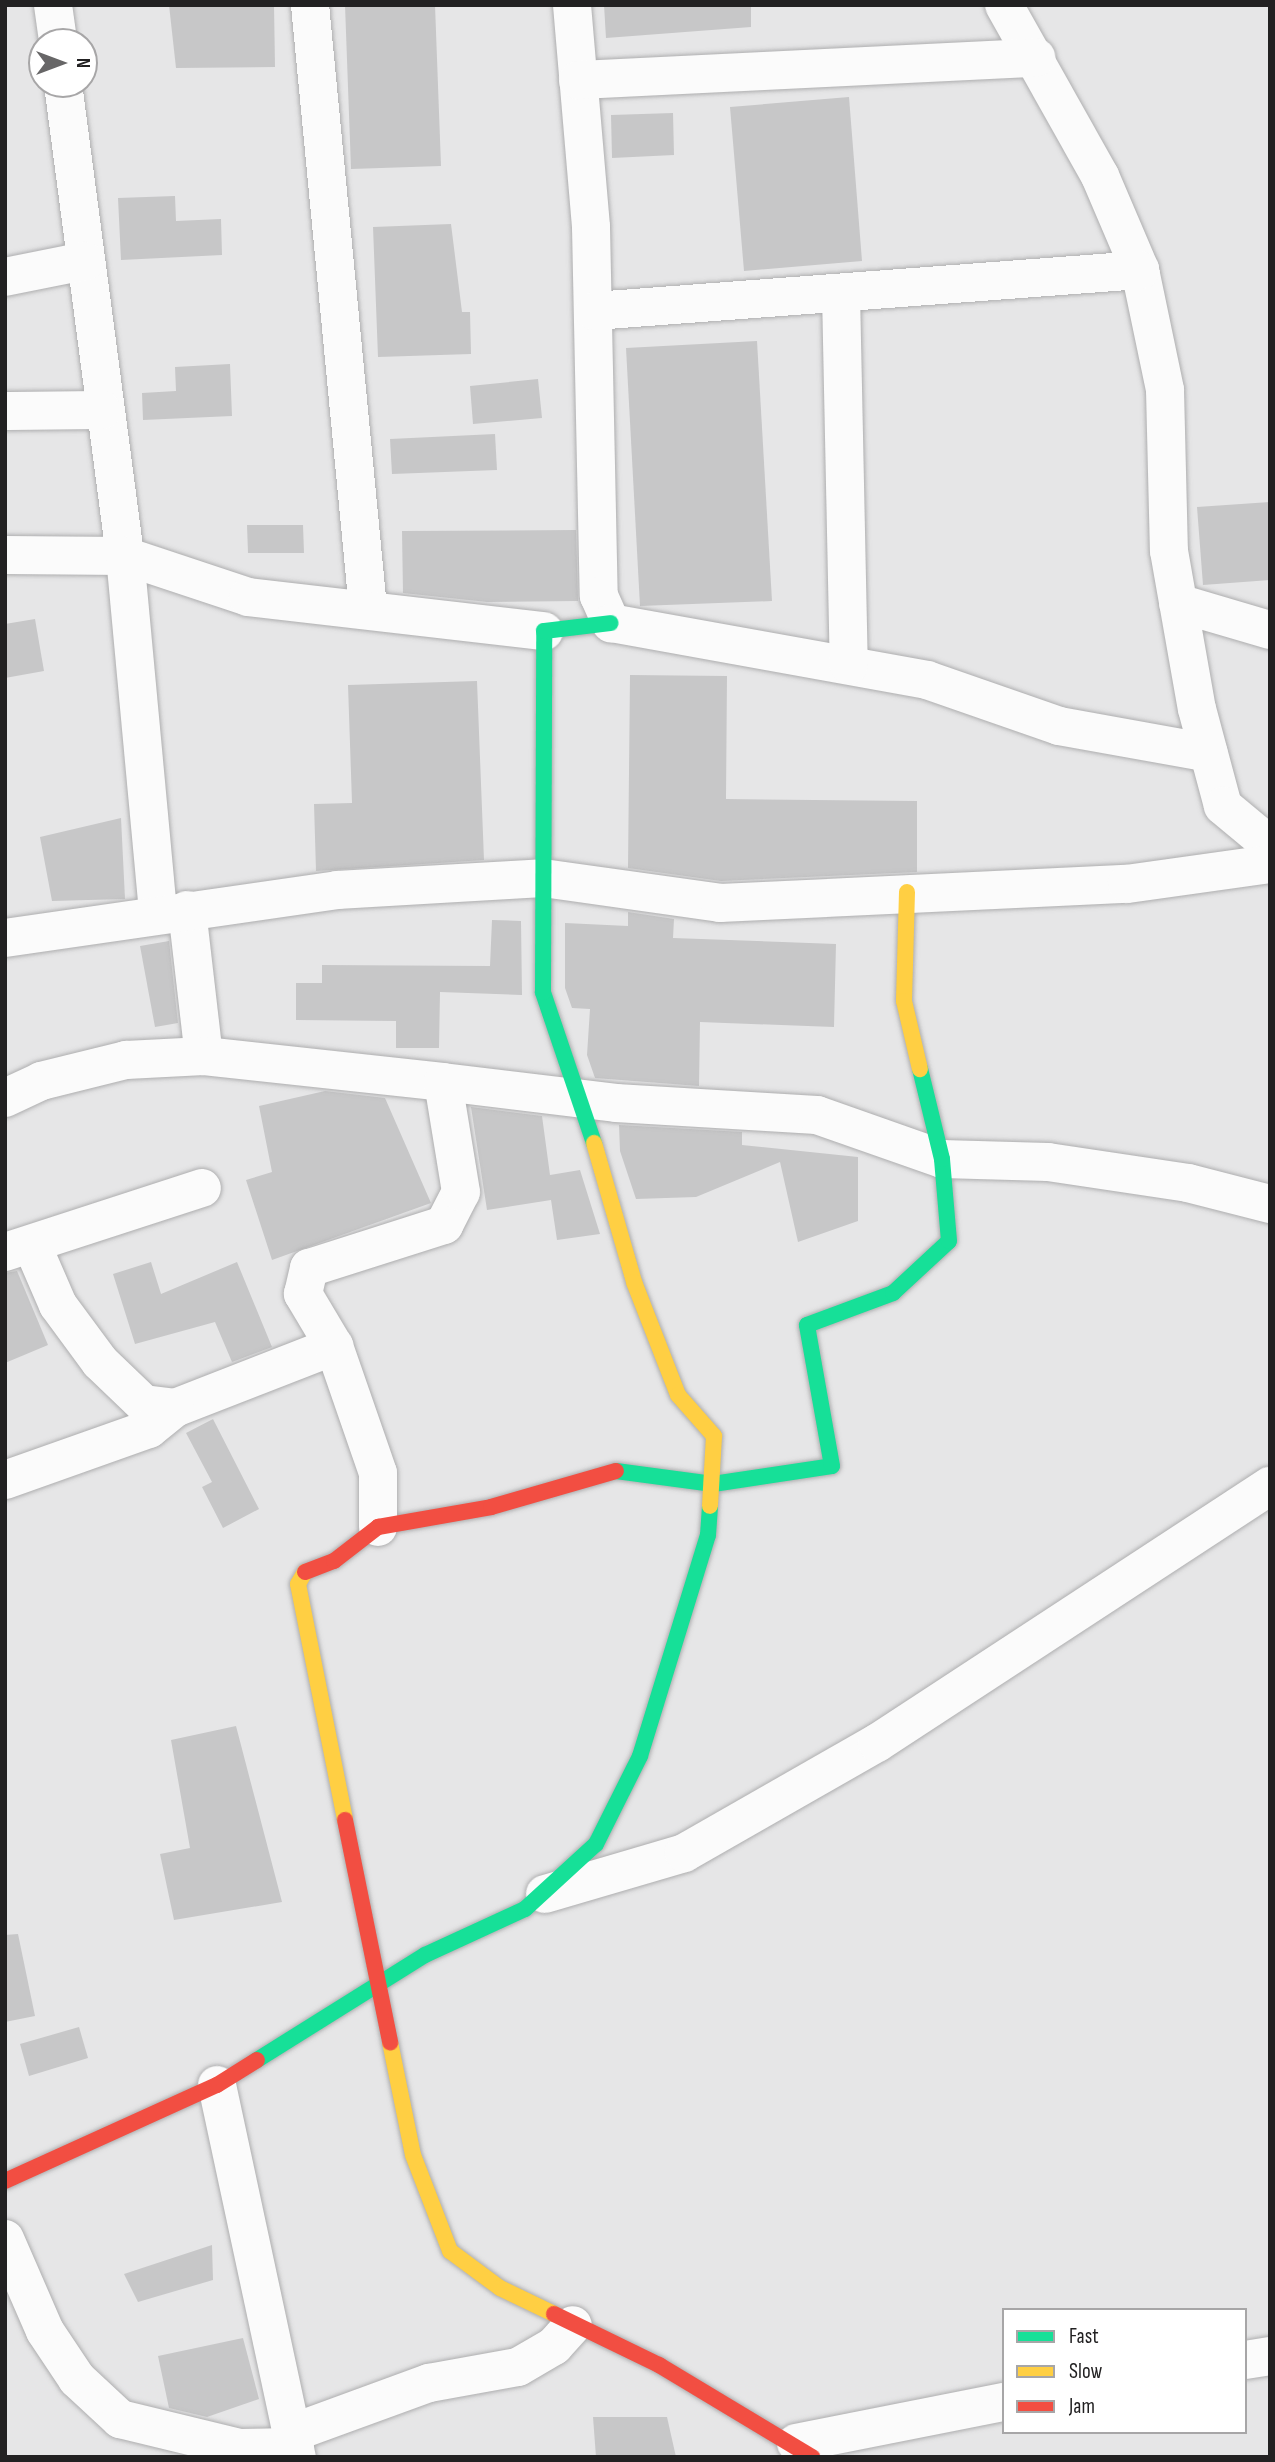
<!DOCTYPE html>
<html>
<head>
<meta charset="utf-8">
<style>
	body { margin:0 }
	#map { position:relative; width:1275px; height:2462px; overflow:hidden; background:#e6e6e7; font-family:"Sofia Sans Condensed",sans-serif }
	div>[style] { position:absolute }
	.building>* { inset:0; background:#c7c7c8 }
	.roads { filter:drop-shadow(0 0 2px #aeaeaf) drop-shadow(0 0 2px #aeaeaf) }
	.street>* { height:38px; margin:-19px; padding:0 19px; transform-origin:19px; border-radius:19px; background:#fbfbfb }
	.fast>* { height:16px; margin:-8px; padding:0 8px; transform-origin:8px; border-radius:8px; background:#16e098 }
	.slow>* { height:16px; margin:-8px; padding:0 8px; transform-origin:8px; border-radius:8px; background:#ffcf43 }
	.jam>* { height:16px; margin:-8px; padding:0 8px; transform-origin:8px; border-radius:8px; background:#f24e42 }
	span { translate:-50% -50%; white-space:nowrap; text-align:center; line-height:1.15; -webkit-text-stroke:5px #fff; paint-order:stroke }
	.frame { position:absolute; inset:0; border:7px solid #222122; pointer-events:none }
	.legend { position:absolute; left:1002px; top:2308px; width:245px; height:126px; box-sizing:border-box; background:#fff; border:2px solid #a7a6a7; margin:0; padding:9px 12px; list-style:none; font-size:21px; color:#222122 }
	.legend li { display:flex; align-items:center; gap:14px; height:35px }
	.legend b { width:35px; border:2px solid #a7a6a7 }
	.north { position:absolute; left:28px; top:28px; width:70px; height:70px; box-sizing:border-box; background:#fff; border:2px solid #a7a6a7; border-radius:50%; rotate:90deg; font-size:19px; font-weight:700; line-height:28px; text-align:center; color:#222122 }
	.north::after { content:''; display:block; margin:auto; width:24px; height:32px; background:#676667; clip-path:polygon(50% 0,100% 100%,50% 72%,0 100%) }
</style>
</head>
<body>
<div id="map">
	<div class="building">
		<i style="clip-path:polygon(169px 5px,274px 5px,275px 67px,176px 68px)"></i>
		<i style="clip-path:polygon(345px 5px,435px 5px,441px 166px,351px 169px)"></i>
		<i style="clip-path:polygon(604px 5px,751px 5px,751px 27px,606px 38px)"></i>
		<i style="clip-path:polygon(849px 97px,862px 261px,744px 271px,730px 107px)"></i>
		<i style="clip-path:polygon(673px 113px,674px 155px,612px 158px,611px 115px)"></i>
		<i style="clip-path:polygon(175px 196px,176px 221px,221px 219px,222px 255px,121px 260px,118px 198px)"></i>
		<i style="clip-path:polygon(451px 224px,462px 312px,470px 312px,471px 354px,378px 357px,373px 227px)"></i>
		<i style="clip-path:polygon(757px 341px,772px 601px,640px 606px,626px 348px)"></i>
		<i style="clip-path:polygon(230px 364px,232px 416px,143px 420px,142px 393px,176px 391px,175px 367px)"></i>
		<i style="clip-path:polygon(538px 379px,542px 418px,473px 424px,470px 386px)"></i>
		<i style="clip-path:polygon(495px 434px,497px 470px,392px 474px,390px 439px)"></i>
		<i style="clip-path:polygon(1270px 502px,1270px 580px,1203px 585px,1197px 507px)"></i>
		<i style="clip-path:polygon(247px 525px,303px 525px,304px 553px,248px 553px)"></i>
		<i style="clip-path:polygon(576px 530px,578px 601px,487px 602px,403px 593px,402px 531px)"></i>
		<i style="clip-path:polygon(35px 619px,44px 671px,5px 678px,5px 624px)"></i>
		<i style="clip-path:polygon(630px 675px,727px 676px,726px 799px,917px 801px,917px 872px,721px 881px,628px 868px)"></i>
		<i style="clip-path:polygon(477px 681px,484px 860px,316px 871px,314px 804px,352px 803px,348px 685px)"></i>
		<i style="clip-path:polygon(121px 818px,125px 899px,52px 901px,40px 837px)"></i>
		<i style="clip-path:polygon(628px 912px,674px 919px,673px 938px,836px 944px,834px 1027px,700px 1022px,699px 1086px,595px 1078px,587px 1055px,590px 1009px,572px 1008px,565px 988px,565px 923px,628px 926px)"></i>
		<i style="clip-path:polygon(492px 920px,521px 921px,522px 995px,440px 992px,439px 1048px,396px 1048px,396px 1021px,296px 1020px,296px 983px,322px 983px,322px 965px,490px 966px)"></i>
		<i style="clip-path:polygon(169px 941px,178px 1023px,155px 1027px,140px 946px)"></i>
		<i style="clip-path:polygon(325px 1091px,385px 1098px,431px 1203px,272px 1260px,246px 1180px,272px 1172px,259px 1106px)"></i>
		<i style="clip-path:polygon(471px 1107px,542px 1116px,550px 1175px,580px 1170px,600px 1234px,557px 1240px,551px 1200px,487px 1210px)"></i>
		<i style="clip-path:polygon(619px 1125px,742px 1132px,742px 1145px,858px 1157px,858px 1221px,798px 1242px,780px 1162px,696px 1197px,636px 1199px,620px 1151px)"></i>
		<i style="clip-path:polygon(151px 1262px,161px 1294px,237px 1262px,272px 1347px,232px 1362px,215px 1322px,135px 1344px,113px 1274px)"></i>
		<i style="clip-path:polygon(17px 1271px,48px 1345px,5px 1363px,5px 1273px)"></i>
		<i style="clip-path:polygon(213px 1419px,259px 1509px,223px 1528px,202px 1487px,212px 1482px,186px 1433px)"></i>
		<i style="clip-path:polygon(236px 1726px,282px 1902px,174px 1920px,160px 1854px,190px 1848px,171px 1740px)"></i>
		<i style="clip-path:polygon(18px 1934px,35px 2016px,5px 2022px,5px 1935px)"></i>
		<i style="clip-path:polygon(79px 2027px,88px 2058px,29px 2076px,20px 2044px)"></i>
		<i style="clip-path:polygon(212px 2245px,213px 2280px,138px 2302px,124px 2274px)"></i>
		<i style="clip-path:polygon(243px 2338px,259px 2399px,207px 2417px,169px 2408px,158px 2356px)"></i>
		<i style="clip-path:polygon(593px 2417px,667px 2417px,676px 2457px,596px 2457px)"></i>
	</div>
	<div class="roads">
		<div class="street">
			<i style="left:53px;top:5px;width:37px;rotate:82deg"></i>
			<i style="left:310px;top:5px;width:606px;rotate:84.51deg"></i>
			<i style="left:572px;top:5px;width:223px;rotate:85.1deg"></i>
			<i style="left:591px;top:227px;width:369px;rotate:88.8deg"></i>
			<i style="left:599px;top:596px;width:30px;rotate:66deg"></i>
			<i style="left:611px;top:623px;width:321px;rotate:10.2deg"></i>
			<i style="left:927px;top:680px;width:140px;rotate:19.2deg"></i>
			<i style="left:1059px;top:726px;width:152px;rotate:10.2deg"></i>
			<i style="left:1004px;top:5px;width:196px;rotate:60.7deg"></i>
			<i style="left:1100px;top:176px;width:102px;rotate:66.9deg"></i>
			<i style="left:1140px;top:270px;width:123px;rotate:78.2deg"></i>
			<i style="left:1165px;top:390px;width:161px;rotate:88.6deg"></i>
			<i style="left:1169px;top:551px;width:160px;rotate:80deg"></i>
			<i style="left:1197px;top:709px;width:100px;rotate:75deg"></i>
			<i style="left:1223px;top:806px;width:61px;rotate:39.7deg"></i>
			<i style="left:578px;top:80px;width:459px;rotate:-2.8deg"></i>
			<i style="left:63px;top:84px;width:476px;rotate:82.5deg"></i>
			<i style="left:125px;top:556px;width:359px;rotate:84.7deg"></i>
			<i style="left:5px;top:277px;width:82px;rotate:-11.3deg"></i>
			<i style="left:841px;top:293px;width:372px;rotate:88.8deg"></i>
			<i style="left:594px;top:311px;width:548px;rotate:-4.29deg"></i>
			<i style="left:5px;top:411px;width:97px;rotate:-0.6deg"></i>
			<i style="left:5px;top:555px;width:120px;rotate:0.5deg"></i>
			<i style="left:125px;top:556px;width:130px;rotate:18.4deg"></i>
			<i style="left:248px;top:597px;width:298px;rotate:6.6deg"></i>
			<i style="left:1178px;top:603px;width:96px;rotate:16.4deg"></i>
			<i style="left:187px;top:910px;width:147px;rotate:83.4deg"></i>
			<i style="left:5px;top:938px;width:335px;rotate:-8.2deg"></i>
			<i style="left:337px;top:890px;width:206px;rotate:-3.3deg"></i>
			<i style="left:543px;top:878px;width:179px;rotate:8deg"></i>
			<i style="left:720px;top:903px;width:407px;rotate:-2.7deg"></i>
			<i style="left:1127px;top:884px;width:144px;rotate:-8deg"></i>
			<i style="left:5px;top:1098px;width:40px;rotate:-25deg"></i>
			<i style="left:41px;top:1081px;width:88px;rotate:-13.9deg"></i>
			<i style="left:126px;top:1060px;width:78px;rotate:-2.9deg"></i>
			<i style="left:204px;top:1056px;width:240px;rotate:6.2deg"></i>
			<i style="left:32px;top:1245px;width:65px;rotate:66.6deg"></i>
			<i style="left:58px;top:1305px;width:71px;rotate:53.6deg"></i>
			<i style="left:100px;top:1362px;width:61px;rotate:43.7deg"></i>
			<i style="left:144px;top:1404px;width:31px;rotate:7deg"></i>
			<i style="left:175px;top:1408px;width:171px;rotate:-21.3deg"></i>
			<i style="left:5px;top:1252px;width:207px;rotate:-18deg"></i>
			<i style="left:5px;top:1480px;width:153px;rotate:-19.5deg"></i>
			<i style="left:149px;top:1429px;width:33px;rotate:-39deg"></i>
			<i style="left:378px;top:1527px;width:54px;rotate:-90deg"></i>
			<i style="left:378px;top:1473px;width:134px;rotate:-109.1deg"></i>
			<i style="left:334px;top:1346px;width:61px;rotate:-120.8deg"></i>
			<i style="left:303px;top:1294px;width:27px;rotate:-77deg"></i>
			<i style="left:309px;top:1268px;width:142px;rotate:-17.7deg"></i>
			<i style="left:444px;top:1225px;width:37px;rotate:-63deg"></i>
			<i style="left:461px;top:1192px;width:111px;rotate:-99.3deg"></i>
			<i style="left:443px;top:1082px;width:174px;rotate:6.9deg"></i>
			<i style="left:616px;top:1103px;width:201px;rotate:3.4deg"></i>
			<i style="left:817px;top:1115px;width:133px;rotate:19.4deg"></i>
			<i style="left:942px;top:1159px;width:106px;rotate:1.6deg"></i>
			<i style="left:1048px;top:1162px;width:142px;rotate:8.5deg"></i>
			<i style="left:1188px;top:1183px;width:85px;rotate:14.4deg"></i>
			<i style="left:545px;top:1894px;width:145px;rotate:-16.4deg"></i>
			<i style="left:684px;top:1853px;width:222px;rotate:-29.7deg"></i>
			<i style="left:877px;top:1743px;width:470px;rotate:-33.2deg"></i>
			<i style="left:217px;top:2085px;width:381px;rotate:77.9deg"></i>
			<i style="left:5px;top:2239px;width:100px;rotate:66.5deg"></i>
			<i style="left:45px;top:2331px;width:58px;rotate:56.3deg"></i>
			<i style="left:77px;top:2379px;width:59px;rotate:42.9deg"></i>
			<i style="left:120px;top:2419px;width:123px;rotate:13.6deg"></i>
			<i style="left:240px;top:2448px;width:55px;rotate:-1deg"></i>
			<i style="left:1245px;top:2360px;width:25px;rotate:-9deg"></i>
			<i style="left:292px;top:2433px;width:146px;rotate:-20.1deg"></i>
			<i style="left:429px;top:2383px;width:90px;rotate:-10.2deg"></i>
			<i style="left:518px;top:2367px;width:42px;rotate:-30.3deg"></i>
			<i style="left:554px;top:2346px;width:28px;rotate:-48deg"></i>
			<i style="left:796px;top:2443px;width:212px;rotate:-11.2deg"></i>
		</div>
		<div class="fast">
			<i style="left:594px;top:1143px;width:159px;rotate:-108.7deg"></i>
			<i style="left:543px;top:992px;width:361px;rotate:-89.8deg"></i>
			<i style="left:544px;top:631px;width:67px;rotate:-6.8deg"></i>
			<i style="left:616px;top:1471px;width:98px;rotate:7.6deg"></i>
			<i style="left:713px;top:1484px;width:120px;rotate:-8.6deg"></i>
			<i style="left:832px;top:1466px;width:143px;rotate:-100.1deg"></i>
			<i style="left:807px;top:1325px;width:92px;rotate:-20.4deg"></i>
			<i style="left:893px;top:1293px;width:76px;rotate:-42.9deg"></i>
			<i style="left:949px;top:1241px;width:82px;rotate:-94.9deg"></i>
			<i style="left:942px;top:1159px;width:93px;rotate:-103.7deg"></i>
			<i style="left:257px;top:2060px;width:198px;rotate:-32deg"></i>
			<i style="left:425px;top:1955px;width:110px;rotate:-24.7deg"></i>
			<i style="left:525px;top:1909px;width:96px;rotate:-42.5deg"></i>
			<i style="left:596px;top:1844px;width:98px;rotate:-63.4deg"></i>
			<i style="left:640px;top:1756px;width:231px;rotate:-72.9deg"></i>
			<i style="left:708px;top:1535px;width:29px;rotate:-86deg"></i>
		</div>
		<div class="slow">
			<i style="left:907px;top:892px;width:109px;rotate:91.6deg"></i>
			<i style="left:904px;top:1001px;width:70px;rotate:76.8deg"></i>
			<i style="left:594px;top:1143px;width:145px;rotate:73.9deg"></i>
			<i style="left:634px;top:1282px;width:121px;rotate:68.7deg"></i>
			<i style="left:678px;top:1395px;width:55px;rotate:48.7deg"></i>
			<i style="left:714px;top:1436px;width:70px;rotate:93.3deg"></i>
			<i style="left:305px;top:1572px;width:14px;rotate:120deg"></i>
			<i style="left:298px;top:1584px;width:241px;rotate:78.7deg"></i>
			<i style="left:390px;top:2042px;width:115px;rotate:78.5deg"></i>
			<i style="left:413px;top:2155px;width:103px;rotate:68.9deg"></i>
			<i style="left:450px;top:2251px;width:62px;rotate:36.5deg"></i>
			<i style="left:500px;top:2288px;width:60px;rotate:25.7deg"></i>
		</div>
		<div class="jam">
			<i style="left:305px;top:1572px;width:31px;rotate:-21deg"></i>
			<i style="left:334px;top:1561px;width:56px;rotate:-37.7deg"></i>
			<i style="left:378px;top:1527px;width:115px;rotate:-10deg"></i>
			<i style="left:491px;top:1507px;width:130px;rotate:-16.1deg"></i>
			<i style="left:345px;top:1820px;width:227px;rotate:78.5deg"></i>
			<i style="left:5px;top:2181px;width:233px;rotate:-24.4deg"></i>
			<i style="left:217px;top:2085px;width:47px;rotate:-32deg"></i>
			<i style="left:554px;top:2314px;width:117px;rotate:25.9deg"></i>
			<i style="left:659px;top:2365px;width:179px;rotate:31deg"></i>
		</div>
	</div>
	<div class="frame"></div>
	<ul class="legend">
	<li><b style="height:9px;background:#16e098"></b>Fast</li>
	<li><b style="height:9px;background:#ffcf43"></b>Slow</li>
	<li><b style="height:9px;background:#f24e42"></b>Jam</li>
	</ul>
	<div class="north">N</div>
</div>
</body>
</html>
